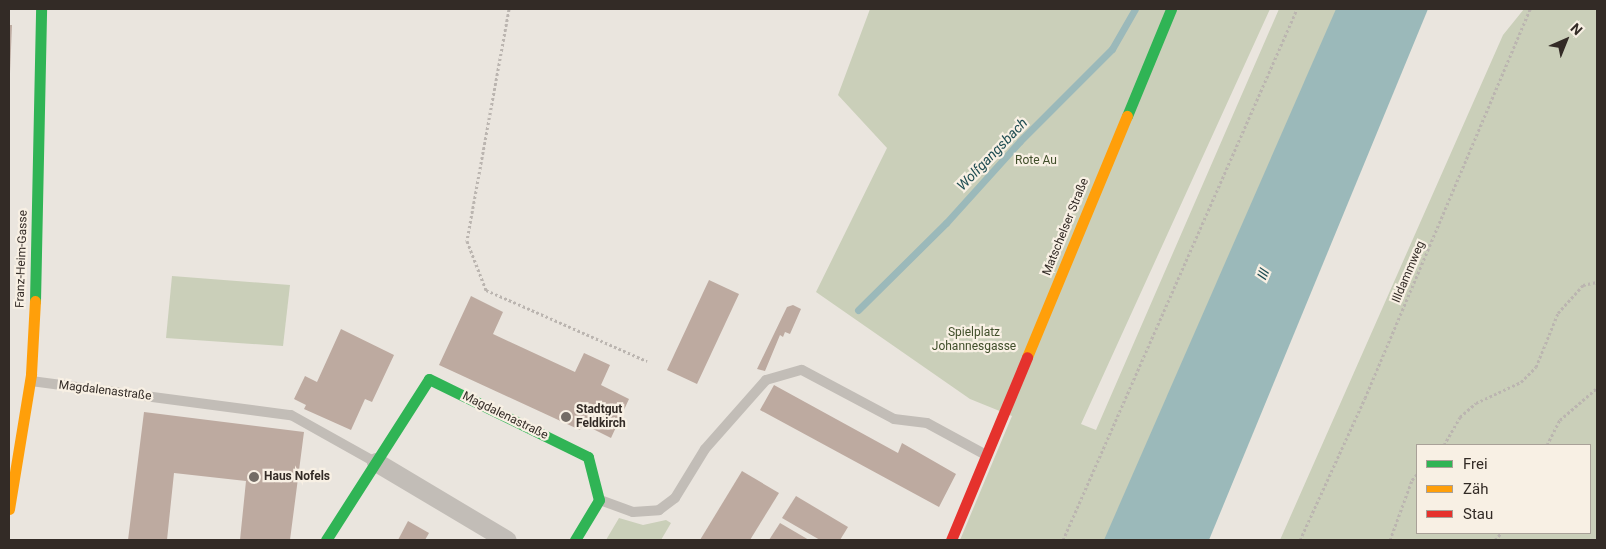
<!DOCTYPE html>
<html>
<head>
<meta charset="utf-8">
<style>
	body { margin:0 }
	#map { position:relative; width:1606px; height:549px; overflow:hidden; background:#eae5de; font-family:Roboto,sans-serif }
	div>[style] { position:absolute }
	.green>* { inset:0; background:#cacfb9 }
	.water>* { inset:0; background:#9bb9ba }
	.stream>* { height:7px; margin:-3.5px; padding:0 3.5px; transform-origin:3.5px; border-radius:3.5px; background:#9bb9ba }
	.building>* { inset:0; background:#bdaaa0 }
	.path>* { height:3px; margin-top:-1.5px; transform-origin:0; background:repeating-linear-gradient(90deg,#bbb5b0 0 2.5px,transparent 0 5px) }
	.lane>* { height:10px; margin:-5px; padding:0 5px; transform-origin:5px; border-radius:5px; background:#c2bdb7 }
	.street>* { height:19px; margin:-9.5px; padding:0 9.5px; transform-origin:9.5px; border-radius:9.5px; background:#c2bdb7 }
	.fast>* { height:11px; margin:-5.5px; padding:0 5.5px; transform-origin:5.5px; border-radius:5.5px; background:#30b455 }
	.slow>* { height:11px; margin:-5.5px; padding:0 5.5px; transform-origin:5.5px; border-radius:5.5px; background:#ff9f0a }
	.jam>* { height:11px; margin:-5.5px; padding:0 5.5px; transform-origin:5.5px; border-radius:5.5px; background:#e5322d }
	.dots>* { width:14px; height:14px; translate:-50% -50%; box-sizing:border-box; border:2px solid #f8f0e4; border-radius:50% }
	span { translate:-50% -50%; white-space:nowrap; text-align:center; line-height:1.15; -webkit-text-stroke:4.5px #f8f0e4; paint-order:stroke }
	.park-label { font-size:12px; color:#414f2b }
	.street-label { font-size:12px; color:#332b26 }
	.poi-label { font-size:12px; color:#332b26; font-weight:700 }
	.left { translate:0 -50%; text-align:left }
	.water-label { font-size:14px; color:#1e4c52; font-style:italic }
	.frame { position:absolute; inset:0; border:10px solid #332b26; pointer-events:none }
	.legend { position:absolute; left:1416px; top:444px; width:175px; height:90px; box-sizing:border-box; background:#f8f0e4; border:1px solid #a9a198; margin:0; padding:6px 9px; list-style:none; font-size:15px; color:#332b26 }
	.legend li { display:flex; align-items:center; gap:10px; height:25px }
	.legend b { width:25px; border:1px solid #a9a198 }
	.north { position:absolute; left:1541px; top:15px; width:50px; height:50px; -webkit-text-stroke:4px #f8f0e4; paint-order:stroke; rotate:44deg; font-size:14px; font-weight:700; line-height:20px; text-align:center; color:#332b26 }
	.north::after { content:''; display:block; margin:auto; width:18px; height:22px; background:#332b26; clip-path:polygon(50% 0,100% 100%,50% 72%,0 100%) }
</style>
</head>
<body>
<div id="map">
	<div class="green">
		<i style="clip-path:polygon(870px 9px,1270px 9px,1081px 424px,1096px 430px,1279px 9px,1338px 9px,1107px 540px,960px 540px,1012px 416px,970px 399px,816px 292px,887px 148px,838px 95px)"></i>
		<i style="clip-path:polygon(evenodd,1524px 9px,1597px 9px,1597px 540px,1280px 540px,1503px 35px,1524px 9px,1590px 445px,1590px 533px,1417px 533px,1417px 445px,1590px 445px)"></i>
		<i style="clip-path:polygon(172px 276px,290px 285px,283px 346px,166px 338px)"></i>
		<i style="clip-path:polygon(619px 518px,643px 525px,666px 520px,671px 523px,661px 540px,606px 540px)"></i>
	</div>
	<div class="water">
		<i style="clip-path:polygon(1336px 9px,1428px 9px,1209px 540px,1104px 540px)"></i>
	</div>
	<div class="stream">
		<i style="left:858px;top:310px;width:124px;rotate:-44.7deg"></i>
		<i style="left:946px;top:223px;width:110px;rotate:-47.9deg"></i>
		<i style="left:1020px;top:141px;width:130px;rotate:-45deg"></i>
		<i style="left:1112px;top:49px;width:46px;rotate:-60.1deg"></i>
	</div>
	<div class="building">
		<i style="clip-path:polygon(9px 25px,12px 25px,10px 73px,9px 73px)"></i>
		<i style="clip-path:polygon(709px 280px,739px 294px,697px 384px,667px 370px)"></i>
		<i style="clip-path:polygon(471px 296px,503px 312px,493px 334px,575px 372px,584px 353px,610px 365px,601px 385px,629px 399px,611px 438px,583px 424px,580px 430px,439px 365px)"></i>
		<i style="clip-path:polygon(793px 305px,801px 309px,790px 334px,785px 332px,783px 337px,780px 335px,765px 371px,757px 369px,787px 307px)"></i>
		<i style="clip-path:polygon(341px 329px,394px 355px,372px 402px,365px 399px,351px 430px,304px 409px,306px 405px,294px 399px,305px 376px,317px 382px)"></i>
		<i style="clip-path:polygon(774px 385px,898px 453px,902px 443px,956px 474px,939px 507px,760px 410px)"></i>
		<i style="clip-path:polygon(144px 412px,304px 432px,290px 540px,240px 540px,246px 481px,174px 473px,167px 540px,128px 540px)"></i>
		<i style="clip-path:polygon(742px 471px,779px 493px,750px 540px,700px 540px)"></i>
		<i style="clip-path:polygon(796px 496px,848px 527px,840px 540px,820px 540px,782px 518px)"></i>
		<i style="clip-path:polygon(408px 521px,429px 533px,425px 540px,398px 540px)"></i>
		<i style="clip-path:polygon(780px 523px,809px 540px,769px 540px)"></i>
	</div>
	<div class="path">
		<i style="left:509px;top:9px;width:236px;rotate:100.3deg"></i>
		<i style="left:467px;top:241px;width:53px;rotate:68.8deg"></i>
		<i style="left:486px;top:290px;width:176px;rotate:23.8deg"></i>
		<i style="left:1444px;top:445px;width:32px;rotate:-60deg"></i>
		<i style="left:1460px;top:417px;width:21px;rotate:-41deg"></i>
		<i style="left:1476px;top:403px;width:50px;rotate:-25deg"></i>
		<i style="left:1521px;top:382px;width:21px;rotate:-45deg"></i>
		<i style="left:1536px;top:367px;width:58px;rotate:-67.8deg"></i>
		<i style="left:1558px;top:313px;width:38px;rotate:-48deg"></i>
		<i style="left:1583px;top:285px;width:14px;rotate:-12deg"></i>
		<i style="left:1547px;top:445px;width:28px;rotate:-63deg"></i>
		<i style="left:1560px;top:420px;width:49px;rotate:-40.9deg"></i>
		<i style="left:1063px;top:540px;width:580px;rotate:-66.22deg"></i>
		<i style="left:1300px;top:540px;width:156px;rotate:-65.4deg"></i>
		<i style="left:1365px;top:398px;width:423px;rotate:-67deg"></i>
		<i style="left:1390px;top:540px;width:64px;rotate:-69.9deg"></i>
		<i style="left:1412px;top:480px;width:8px;rotate:-50deg"></i>
		<i style="left:1495px;top:540px;width:9px;rotate:-49deg"></i>
	</div>
	<div class="lane">
		<i style="left:31px;top:381px;width:262px;rotate:7.5deg"></i>
		<i style="left:291px;top:415px;width:96px;rotate:29.2deg"></i>
		<i style="left:600px;top:500px;width:35px;rotate:20deg"></i>
		<i style="left:633px;top:512px;width:26px;rotate:-4deg"></i>
		<i style="left:659px;top:510px;width:20px;rotate:-37deg"></i>
		<i style="left:675px;top:498px;width:57px;rotate:-58.5deg"></i>
		<i style="left:705px;top:449px;width:92px;rotate:-48.5deg"></i>
		<i style="left:766px;top:380px;width:37px;rotate:-16deg"></i>
		<i style="left:802px;top:370px;width:104px;rotate:28deg"></i>
		<i style="left:894px;top:419px;width:33px;rotate:7deg"></i>
		<i style="left:927px;top:423px;width:65px;rotate:28.5deg"></i>
	</div>
	<div class="street">
		<i style="left:376px;top:462px;width:152px;rotate:30.8deg"></i>
	</div>
	<div class="fast">
		<i style="left:1127px;top:116px;width:116px;rotate:-67.6deg"></i>
		<i style="left:35px;top:301px;width:292px;rotate:-88.8deg"></i>
		<i style="left:326px;top:540px;width:191px;rotate:-57.4deg"></i>
		<i style="left:429px;top:379px;width:177px;rotate:26.1deg"></i>
		<i style="left:588px;top:457px;width:44px;rotate:75.7deg"></i>
		<i style="left:599px;top:500px;width:47px;rotate:121deg"></i>
	</div>
	<div class="slow">
		<i style="left:1027px;top:357px;width:261px;rotate:-67.5deg"></i>
		<i style="left:9px;top:509px;width:137px;rotate:-80.7deg"></i>
		<i style="left:31px;top:374px;width:73px;rotate:-86.9deg"></i>
	</div>
	<div class="jam">
		<i style="left:951px;top:540px;width:198px;rotate:-67.4deg"></i>
	</div>
	<div class="dots">
		<i style="left:566px;top:417px;background:#736c66"></i>
		<i style="left:254px;top:477px;background:#736c66"></i>
	</div>
	<div class="park-label">
		<span style="left:1036px;top:161px">Rote Au</span>
		<span style="left:974px;top:340px">Spielplatz<br>Johannesgasse</span>
	</div>
	<div class="street-label">
		<span style="left:1066px;top:227px;rotate:-68deg">Matschelser Straße</span>
		<span style="left:22px;top:259px;rotate:-88deg">Franz-Heim-Gasse</span>
		<span style="left:1409px;top:272px;rotate:-67deg">Illdammweg</span>
		<span style="left:105px;top:391px;rotate:7deg">Magdalenastraße</span>
		<span style="left:505px;top:416px;rotate:26deg">Magdalenastraße</span>
	</div>
	<div class="poi-label">
		<span class="left" style="left:576px;top:417px">Stadtgut<br>Feldkirch</span>
		<span class="left" style="left:264px;top:477px">Haus Nofels</span>
	</div>
	<div class="water-label">
		<span style="left:992px;top:154px;rotate:-46deg">Wolfgangsbach</span>
		<span style="left:1263px;top:274px;rotate:-66deg">Ill</span>
	</div>
	<div class="frame"></div>
	<ul class="legend">
	<li><b style="height:6px;background:#30b455"></b>Frei</li>
	<li><b style="height:6px;background:#ff9f0a"></b>Zäh</li>
	<li><b style="height:6px;background:#e5322d"></b>Stau</li>
	</ul>
	<div class="north">N</div>
</div>
</body>
</html>
